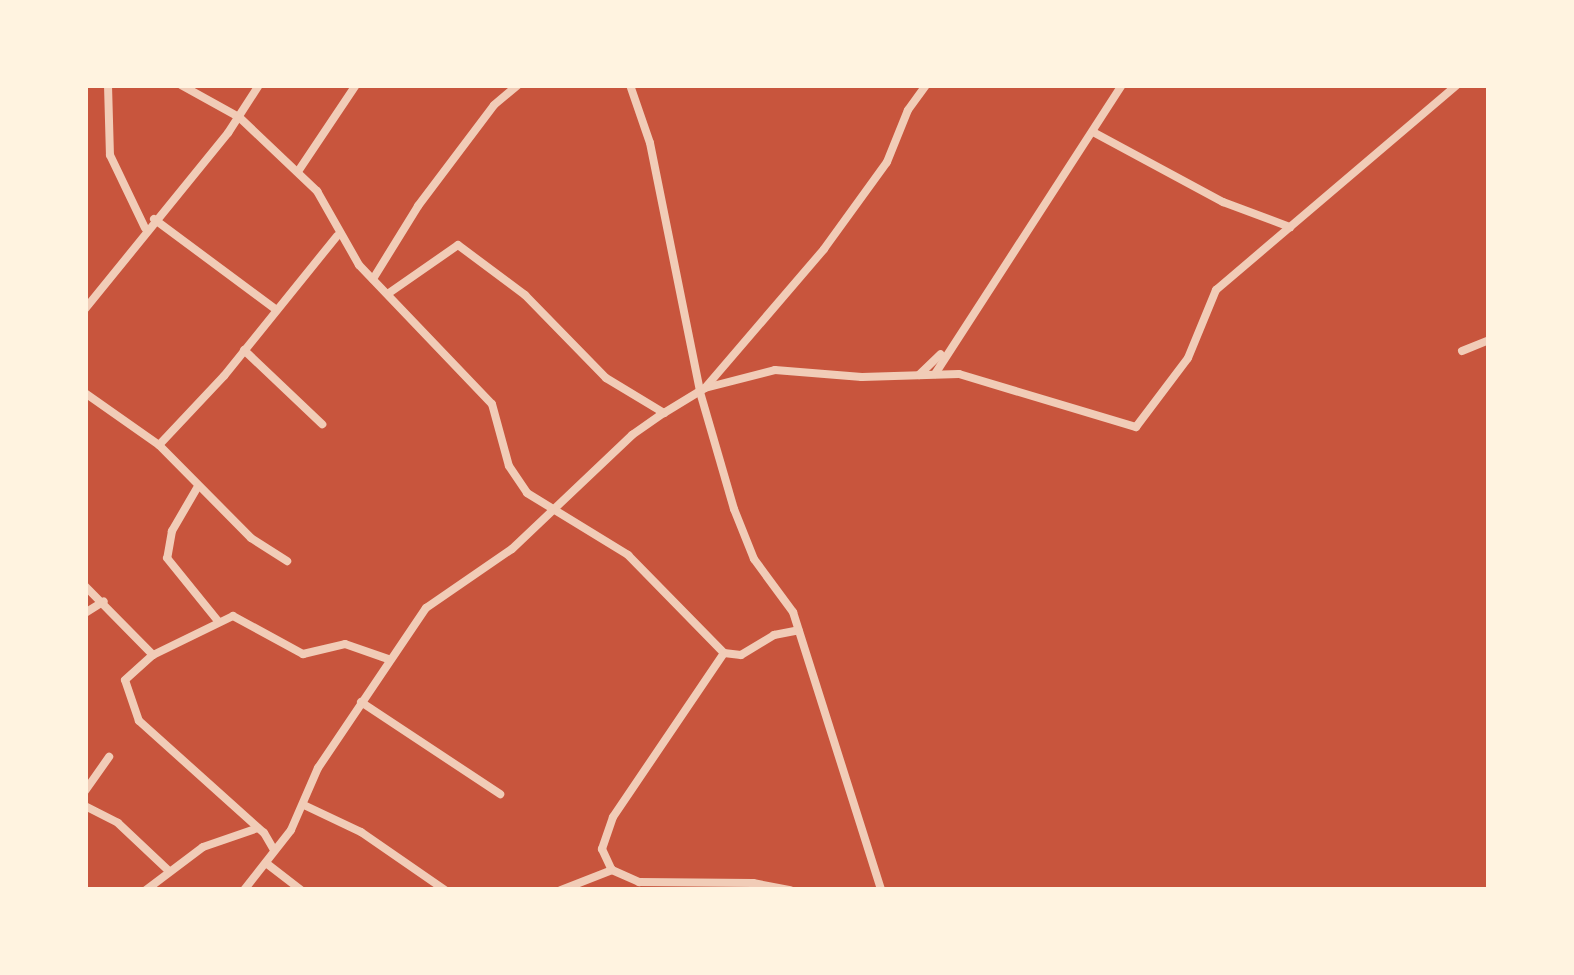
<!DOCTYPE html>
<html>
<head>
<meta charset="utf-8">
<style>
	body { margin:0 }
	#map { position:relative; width:1574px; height:975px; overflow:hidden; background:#c8553d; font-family:"Source Sans 3",sans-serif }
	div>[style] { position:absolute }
	.minor>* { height:8px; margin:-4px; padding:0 4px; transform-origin:4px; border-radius:4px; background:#f1ccb7 }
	span { translate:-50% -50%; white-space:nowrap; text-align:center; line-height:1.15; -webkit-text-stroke:8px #fff3e0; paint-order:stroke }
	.frame { position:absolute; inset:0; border:88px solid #fff3e0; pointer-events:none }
</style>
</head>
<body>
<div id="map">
	<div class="minor">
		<i style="left:108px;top:85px;width:70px;rotate:88.4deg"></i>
		<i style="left:110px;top:155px;width:81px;rotate:64.4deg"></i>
		<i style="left:181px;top:85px;width:66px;rotate:28.9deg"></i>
		<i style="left:239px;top:117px;width:108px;rotate:43.5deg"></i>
		<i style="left:317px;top:191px;width:85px;rotate:60.4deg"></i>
		<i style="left:359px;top:265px;width:192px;rotate:46.3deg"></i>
		<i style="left:492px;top:404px;width:64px;rotate:74.7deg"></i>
		<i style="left:509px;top:466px;width:32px;rotate:56deg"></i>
		<i style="left:527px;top:493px;width:119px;rotate:31.5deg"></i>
		<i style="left:628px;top:555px;width:137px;rotate:45.6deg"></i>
		<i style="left:724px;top:653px;width:17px;rotate:7deg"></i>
		<i style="left:741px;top:655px;width:39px;rotate:-31deg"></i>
		<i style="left:774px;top:635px;width:25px;rotate:-11deg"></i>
		<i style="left:630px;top:85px;width:61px;rotate:71deg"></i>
		<i style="left:650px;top:143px;width:254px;rotate:78.6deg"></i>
		<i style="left:700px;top:392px;width:122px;rotate:73.8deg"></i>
		<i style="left:734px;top:509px;width:54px;rotate:68.2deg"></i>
		<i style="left:754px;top:559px;width:66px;rotate:53.7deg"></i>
		<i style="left:793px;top:612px;width:292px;rotate:72.4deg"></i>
		<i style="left:1093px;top:132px;width:148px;rotate:28.3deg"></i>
		<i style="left:1223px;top:202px;width:72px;rotate:20.5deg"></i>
		<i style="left:299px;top:170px;width:102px;rotate:-56.2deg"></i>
		<i style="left:154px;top:219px;width:151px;rotate:36.6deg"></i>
		<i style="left:373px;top:279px;width:86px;rotate:-58.3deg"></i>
		<i style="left:418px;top:206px;width:126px;rotate:-53deg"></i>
		<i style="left:494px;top:105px;width:31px;rotate:-40deg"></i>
		<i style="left:389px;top:293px;width:84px;rotate:-34.8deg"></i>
		<i style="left:458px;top:245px;width:84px;rotate:36.7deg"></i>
		<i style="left:525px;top:295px;width:116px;rotate:45.7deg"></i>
		<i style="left:606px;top:378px;width:68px;rotate:31.1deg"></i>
		<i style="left:85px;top:309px;width:227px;rotate:-50.9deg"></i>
		<i style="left:228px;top:133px;width:57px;rotate:-57.1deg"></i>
		<i style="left:244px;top:350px;width:108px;rotate:43.5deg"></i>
		<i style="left:1462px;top:351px;width:29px;rotate:-22deg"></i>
		<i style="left:935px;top:374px;width:344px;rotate:-57.1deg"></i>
		<i style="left:919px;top:375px;width:30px;rotate:-44deg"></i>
		<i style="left:705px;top:388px;width:183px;rotate:-49.4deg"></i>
		<i style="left:824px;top:249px;width:107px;rotate:-54.1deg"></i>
		<i style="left:887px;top:162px;width:56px;rotate:-68deg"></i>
		<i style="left:908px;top:110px;width:31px;rotate:-54deg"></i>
		<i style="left:85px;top:393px;width:90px;rotate:35.1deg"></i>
		<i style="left:159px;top:445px;width:131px;rotate:45.3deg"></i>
		<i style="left:251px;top:538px;width:43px;rotate:32.6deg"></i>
		<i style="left:159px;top:445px;width:95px;rotate:-46.7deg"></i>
		<i style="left:224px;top:376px;width:180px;rotate:-51.1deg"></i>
		<i style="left:197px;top:488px;width:50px;rotate:120.2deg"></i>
		<i style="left:172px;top:531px;width:27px;rotate:100deg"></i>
		<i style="left:167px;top:558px;width:81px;rotate:51deg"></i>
		<i style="left:85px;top:586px;width:97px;rotate:45.4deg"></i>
		<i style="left:85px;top:613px;width:22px;rotate:-32deg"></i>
		<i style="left:724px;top:653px;width:198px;rotate:124.1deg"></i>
		<i style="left:613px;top:817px;width:34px;rotate:109deg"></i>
		<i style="left:602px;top:849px;width:23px;rotate:65deg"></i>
		<i style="left:612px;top:870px;width:30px;rotate:24deg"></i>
		<i style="left:639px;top:882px;width:114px;rotate:0.5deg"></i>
		<i style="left:753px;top:883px;width:38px;rotate:11deg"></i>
		<i style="left:361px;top:702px;width:167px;rotate:33.5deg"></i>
		<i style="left:85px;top:791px;width:42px;rotate:-54.8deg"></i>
		<i style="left:85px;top:806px;width:37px;rotate:27deg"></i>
		<i style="left:118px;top:823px;width:70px;rotate:43.3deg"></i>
		<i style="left:306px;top:806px;width:61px;rotate:25.3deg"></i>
		<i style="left:361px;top:832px;width:102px;rotate:34.6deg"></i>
		<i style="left:274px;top:850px;width:20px;rotate:-120deg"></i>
		<i style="left:264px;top:833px;width:168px;rotate:-138.1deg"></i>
		<i style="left:139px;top:721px;width:43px;rotate:-108.9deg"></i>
		<i style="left:125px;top:680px;width:38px;rotate:-42deg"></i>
		<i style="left:153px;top:655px;width:89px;rotate:-26deg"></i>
		<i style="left:233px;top:616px;width:80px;rotate:28.5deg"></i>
		<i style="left:303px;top:654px;width:43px;rotate:-13.4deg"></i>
		<i style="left:345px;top:644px;width:46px;rotate:19.2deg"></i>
		<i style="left:266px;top:863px;width:44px;rotate:37.6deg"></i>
		<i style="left:146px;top:890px;width:71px;rotate:-37deg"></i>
		<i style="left:203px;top:847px;width:58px;rotate:-19.1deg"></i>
		<i style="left:244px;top:890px;width:76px;rotate:-51.9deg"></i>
		<i style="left:291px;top:830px;width:68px;rotate:-66.5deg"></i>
		<i style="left:318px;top:768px;width:193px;rotate:-56deg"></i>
		<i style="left:426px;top:608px;width:104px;rotate:-34.5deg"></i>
		<i style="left:512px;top:549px;width:166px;rotate:-43.5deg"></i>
		<i style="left:632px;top:435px;width:39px;rotate:-35deg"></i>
		<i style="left:664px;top:413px;width:48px;rotate:-31.4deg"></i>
		<i style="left:705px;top:388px;width:72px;rotate:-14.4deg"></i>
		<i style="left:775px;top:370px;width:87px;rotate:4.6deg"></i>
		<i style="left:862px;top:377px;width:97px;rotate:-1.8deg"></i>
		<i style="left:959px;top:374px;width:185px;rotate:16.7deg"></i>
		<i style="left:1136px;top:427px;width:86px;rotate:-53deg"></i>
		<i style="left:1188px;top:358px;width:74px;rotate:-67.6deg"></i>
		<i style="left:1216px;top:290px;width:316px;rotate:-40.4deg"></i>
		<i style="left:561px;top:890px;width:55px;rotate:-21.4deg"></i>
	</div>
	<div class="frame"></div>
</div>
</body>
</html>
